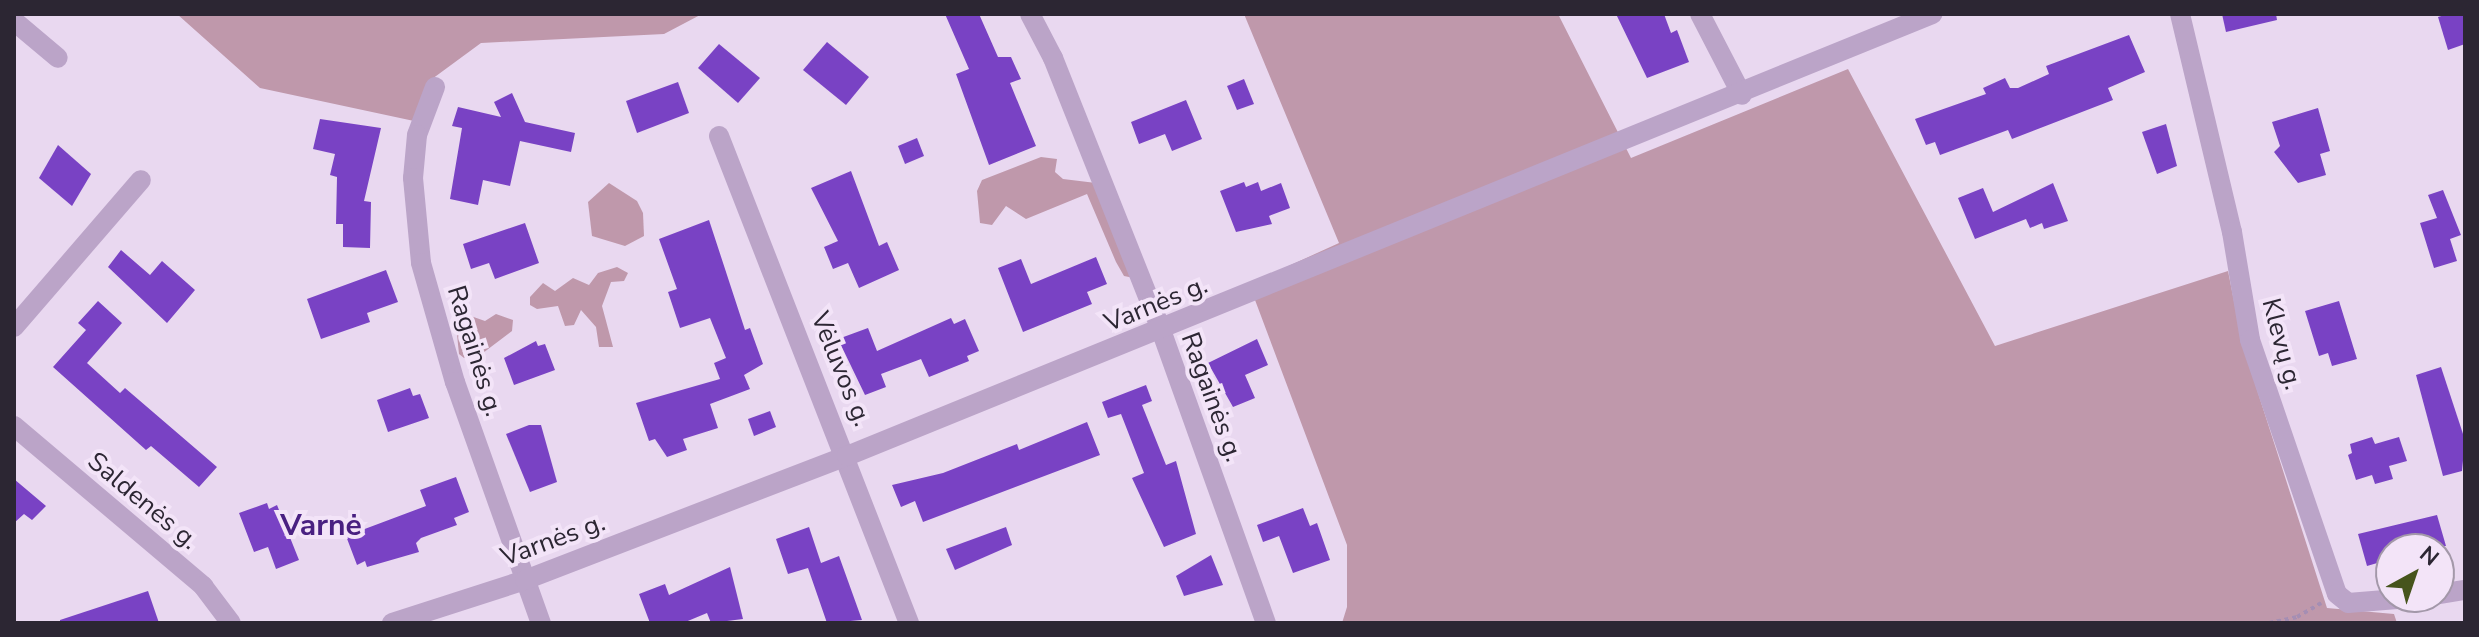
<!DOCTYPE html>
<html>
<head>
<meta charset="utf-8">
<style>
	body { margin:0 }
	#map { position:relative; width:2479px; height:637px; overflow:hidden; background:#e9d8f0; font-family:"Nunito Sans",sans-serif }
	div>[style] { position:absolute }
	.green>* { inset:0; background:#bf98ab }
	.building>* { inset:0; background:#7942c4 }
	.path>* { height:4px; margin-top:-2px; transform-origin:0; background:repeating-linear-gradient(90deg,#a58eb3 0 4px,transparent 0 8px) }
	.minor>* { height:20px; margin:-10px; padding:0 10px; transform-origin:10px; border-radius:10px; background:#bba4c8 }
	span { translate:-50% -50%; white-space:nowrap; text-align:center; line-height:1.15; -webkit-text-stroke:8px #f3e4f8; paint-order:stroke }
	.street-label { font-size:26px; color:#2c2633 }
	.quarter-label { font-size:30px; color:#492081; font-weight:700 }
	.frame { position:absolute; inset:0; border:16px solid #2c2633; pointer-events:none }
	.north { position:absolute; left:2375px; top:533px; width:80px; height:80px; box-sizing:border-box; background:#f3e4f8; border:2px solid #a398a9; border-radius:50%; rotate:40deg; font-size:22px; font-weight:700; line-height:32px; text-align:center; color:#2c2633 }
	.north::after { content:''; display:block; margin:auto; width:28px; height:36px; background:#46541c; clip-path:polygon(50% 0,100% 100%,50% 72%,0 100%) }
</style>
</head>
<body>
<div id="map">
	<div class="green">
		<i style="clip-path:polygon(177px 14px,702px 14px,664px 34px,481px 43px,432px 79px,414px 121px,260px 88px)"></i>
		<i style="clip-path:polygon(1244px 14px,1558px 14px,1631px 158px,1848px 69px,1995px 346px,2228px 271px,2243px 346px,2327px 608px,2394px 614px,2397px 623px,1342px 623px,1347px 607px,1347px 545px,1249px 284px,1339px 243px)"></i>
		<i style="clip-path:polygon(1041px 157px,1057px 159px,1055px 172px,1063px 179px,1096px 183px,1134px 278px,1124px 276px,1116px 262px,1087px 194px,1026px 219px,1006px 206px,992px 225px,980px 223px,977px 191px,982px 180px)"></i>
		<i style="clip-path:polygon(609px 183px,637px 201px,643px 213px,644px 236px,625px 246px,592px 236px,588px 202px)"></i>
		<i style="clip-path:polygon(617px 267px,628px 273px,624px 281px,611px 282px,602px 306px,613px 347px,599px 347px,596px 327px,581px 310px,574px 325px,565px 326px,558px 306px,537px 309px,530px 305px,530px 297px,543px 283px,555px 291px,573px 278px,589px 285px,598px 273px)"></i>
		<i style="clip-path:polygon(465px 314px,485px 321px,496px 314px,513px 320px,512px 331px,475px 359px,464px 358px,459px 354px,455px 315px)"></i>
	</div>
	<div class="building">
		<i style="clip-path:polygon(945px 14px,979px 14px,998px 57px,1011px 57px,1021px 79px,1010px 83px,1036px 146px,989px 165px,956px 74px,969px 69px)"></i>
		<i style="clip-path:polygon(1616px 14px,1664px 14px,1671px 33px,1677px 30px,1689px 62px,1647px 78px)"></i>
		<i style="clip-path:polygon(2222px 14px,2276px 14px,2277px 20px,2226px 32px)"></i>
		<i style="clip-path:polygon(2448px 14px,2465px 14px,2465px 44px,2448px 50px,2438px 17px)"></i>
		<i style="clip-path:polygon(2129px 35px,2145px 72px,2108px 88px,2113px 100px,2012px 139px,2008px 130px,1940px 155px,1935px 142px,1926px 145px,1915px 119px,1986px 94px,1983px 88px,2005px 78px,2010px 88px,2018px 88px,2049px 74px,2046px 66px)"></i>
		<i style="clip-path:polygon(827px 42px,869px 77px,846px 105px,803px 70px)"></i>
		<i style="clip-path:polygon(719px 44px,760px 78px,738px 103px,698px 68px)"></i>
		<i style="clip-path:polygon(1244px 79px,1254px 104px,1237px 110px,1227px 86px)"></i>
		<i style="clip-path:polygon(678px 82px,689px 113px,637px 133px,626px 101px)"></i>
		<i style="clip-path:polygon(512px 93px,525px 122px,575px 133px,571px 152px,520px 141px,510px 186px,483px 180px,478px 205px,450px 199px,462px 128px,452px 126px,458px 107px,501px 117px,494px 102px)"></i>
		<i style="clip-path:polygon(1186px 100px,1202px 139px,1172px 151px,1165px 134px,1139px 144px,1131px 122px)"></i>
		<i style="clip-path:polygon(2318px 108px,2330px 151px,2320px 154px,2326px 175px,2298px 183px,2274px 152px,2280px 146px,2272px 122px)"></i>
		<i style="clip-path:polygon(320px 119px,381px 128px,364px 201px,371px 202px,370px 248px,343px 247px,343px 224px,336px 224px,337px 177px,330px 175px,335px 154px,313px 149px)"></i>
		<i style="clip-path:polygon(2166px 124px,2177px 166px,2157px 174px,2142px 132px)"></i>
		<i style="clip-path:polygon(917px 138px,924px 156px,905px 164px,898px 146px)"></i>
		<i style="clip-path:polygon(58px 145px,91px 174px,72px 206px,39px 178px)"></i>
		<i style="clip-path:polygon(851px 171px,879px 246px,887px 242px,899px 270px,859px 288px,848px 263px,833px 269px,824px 247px,838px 241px,811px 188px)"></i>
		<i style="clip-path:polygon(1244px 182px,1246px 187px,1258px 182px,1261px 191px,1281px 183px,1290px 208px,1269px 216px,1272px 224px,1236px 232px,1220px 191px)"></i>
		<i style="clip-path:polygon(2053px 183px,2068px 221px,2044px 229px,2042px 223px,2030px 228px,2026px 219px,1975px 239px,1958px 198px,1983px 188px,1993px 212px)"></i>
		<i style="clip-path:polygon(2443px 190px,2461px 235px,2450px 239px,2457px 261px,2434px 268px,2420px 223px,2437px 218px,2428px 195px)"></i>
		<i style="clip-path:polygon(709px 220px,745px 330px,750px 328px,763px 364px,744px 375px,750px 389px,710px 404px,718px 428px,683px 439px,687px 450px,667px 457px,655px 439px,649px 441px,636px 403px,720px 379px,714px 363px,726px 358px,710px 318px,680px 328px,668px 292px,677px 289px,659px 239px)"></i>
		<i style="clip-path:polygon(525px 223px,539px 263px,495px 279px,489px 263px,471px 269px,463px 244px)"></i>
		<i style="clip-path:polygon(121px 250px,150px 275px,162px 261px,195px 290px,167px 323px,108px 267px)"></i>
		<i style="clip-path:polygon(1096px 257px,1107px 284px,1087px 292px,1092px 304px,1023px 332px,998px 268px,1021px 259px,1031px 284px)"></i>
		<i style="clip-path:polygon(386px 270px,398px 302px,367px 313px,370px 322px,321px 339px,307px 299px)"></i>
		<i style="clip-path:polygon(98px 301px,122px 323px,87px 363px,120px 393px,125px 388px,217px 467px,199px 487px,151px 446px,146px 450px,53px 367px,86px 330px,78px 323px)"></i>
		<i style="clip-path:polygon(2339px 301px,2357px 359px,2332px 366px,2328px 353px,2319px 356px,2305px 311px)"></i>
		<i style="clip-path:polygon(951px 318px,954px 324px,965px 319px,979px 351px,967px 356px,969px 361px,929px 377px,921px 359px,881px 374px,886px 387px,865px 395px,838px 339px,868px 328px,877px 351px)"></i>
		<i style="clip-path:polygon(1257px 339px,1268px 365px,1245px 375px,1255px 398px,1233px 407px,1208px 363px)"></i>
		<i style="clip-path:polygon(536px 341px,538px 346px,545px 344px,555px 370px,514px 385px,504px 358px)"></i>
		<i style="clip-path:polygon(2441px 367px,2465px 440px,2462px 471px,2443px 476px,2416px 375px)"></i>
		<i style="clip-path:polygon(1146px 385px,1152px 401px,1142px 405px,1166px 465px,1176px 461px,1196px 534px,1164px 547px,1132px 478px,1144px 473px,1121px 414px,1108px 418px,1102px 402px)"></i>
		<i style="clip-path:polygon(410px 388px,413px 396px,420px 394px,429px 418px,388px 432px,377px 400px)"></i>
		<i style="clip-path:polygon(770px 411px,776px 427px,754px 436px,748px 419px)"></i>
		<i style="clip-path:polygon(1087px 422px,1100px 455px,923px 522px,915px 501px,901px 507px,892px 485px,943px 473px,1017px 444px,1019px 450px)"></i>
		<i style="clip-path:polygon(529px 425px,541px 425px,557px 482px,530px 492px,506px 434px)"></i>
		<i style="clip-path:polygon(2372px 437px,2375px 444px,2399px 437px,2407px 461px,2389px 466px,2393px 479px,2375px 484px,2372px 475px,2356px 480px,2348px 455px,2352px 453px,2350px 444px)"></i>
		<i style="clip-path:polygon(456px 477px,469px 512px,454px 518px,457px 525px,421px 538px,416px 543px,419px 552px,367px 567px,365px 561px,357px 565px,346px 536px,426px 506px,420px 490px)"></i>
		<i style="clip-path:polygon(14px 479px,46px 506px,32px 520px,24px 514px,14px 523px)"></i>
		<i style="clip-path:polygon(267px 503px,269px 509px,277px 505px,299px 560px,276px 569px,268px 547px,254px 552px,239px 513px)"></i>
		<i style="clip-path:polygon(1303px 508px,1310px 526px,1317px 523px,1330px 560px,1293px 573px,1279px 536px,1263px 542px,1257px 525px)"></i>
		<i style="clip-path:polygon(2437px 515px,2446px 546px,2391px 549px,2391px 559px,2367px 566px,2358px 534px)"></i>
		<i style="clip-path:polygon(809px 527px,821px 563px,839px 556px,862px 620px,827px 623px,808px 568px,788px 574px,776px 539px)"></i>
		<i style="clip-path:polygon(1006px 527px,1012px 545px,955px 570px,946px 549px)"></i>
		<i style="clip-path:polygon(1211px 555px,1223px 585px,1184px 596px,1176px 576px)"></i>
		<i style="clip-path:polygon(730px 567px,743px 619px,711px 623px,707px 613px,683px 623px,650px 623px,639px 594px,665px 584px,669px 595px)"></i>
		<i style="clip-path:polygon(148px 591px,159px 623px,60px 623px,60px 620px)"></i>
	</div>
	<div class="path">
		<i style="left:2269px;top:623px;width:29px;rotate:-12deg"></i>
		<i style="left:2297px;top:617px;width:28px;rotate:-30deg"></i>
	</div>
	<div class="minor">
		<i style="left:1030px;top:14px;width:50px;rotate:62.4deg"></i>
		<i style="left:1053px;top:58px;width:293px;rotate:68.3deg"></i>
		<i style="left:1161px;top:330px;width:311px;rotate:70.3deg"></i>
		<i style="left:1700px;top:14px;width:91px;rotate:62.6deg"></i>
		<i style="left:2180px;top:14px;width:224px;rotate:76.6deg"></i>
		<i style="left:2232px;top:232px;width:109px;rotate:80.5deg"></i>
		<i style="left:2250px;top:340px;width:268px;rotate:71.1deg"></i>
		<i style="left:2337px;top:594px;width:14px;rotate:39deg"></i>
		<i style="left:2348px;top:603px;width:74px;rotate:-4.6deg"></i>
		<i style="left:14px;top:21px;width:57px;rotate:40.1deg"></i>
		<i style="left:435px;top:87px;width:51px;rotate:110.6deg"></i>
		<i style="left:417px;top:135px;width:43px;rotate:95.3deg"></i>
		<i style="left:413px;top:178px;width:85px;rotate:84.6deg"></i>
		<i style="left:421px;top:263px;width:124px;rotate:74.1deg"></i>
		<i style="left:455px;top:382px;width:256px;rotate:70.4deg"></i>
		<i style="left:719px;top:136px;width:523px;rotate:68.69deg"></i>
		<i style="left:14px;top:327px;width:194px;rotate:-49.2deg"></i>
		<i style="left:14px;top:426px;width:248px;rotate:40.2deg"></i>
		<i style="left:203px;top:586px;width:46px;rotate:52.9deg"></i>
		<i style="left:2439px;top:594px;width:26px;rotate:-9deg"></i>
		<i style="left:392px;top:623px;width:140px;rotate:-17.9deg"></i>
		<i style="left:525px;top:580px;width:345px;rotate:-21.1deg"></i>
		<i style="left:847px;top:456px;width:1172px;rotate:-22.16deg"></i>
	</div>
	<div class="street-label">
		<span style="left:1156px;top:304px;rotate:-22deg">Varnės g.</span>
		<span style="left:2282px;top:344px;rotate:75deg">Klevų g.</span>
		<span style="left:475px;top:351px;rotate:73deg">Ragainės g.</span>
		<span style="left:841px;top:369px;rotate:68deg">Vėluvos g.</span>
		<span style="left:1212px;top:397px;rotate:70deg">Ragainės g.</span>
		<span style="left:143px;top:501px;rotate:40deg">Saldenės g.</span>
		<span style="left:553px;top:540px;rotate:-20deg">Varnės g.</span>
	</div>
	<div class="quarter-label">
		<span style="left:321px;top:526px">Varnė</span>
	</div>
	<div class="frame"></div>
	<div class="north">N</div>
</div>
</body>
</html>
